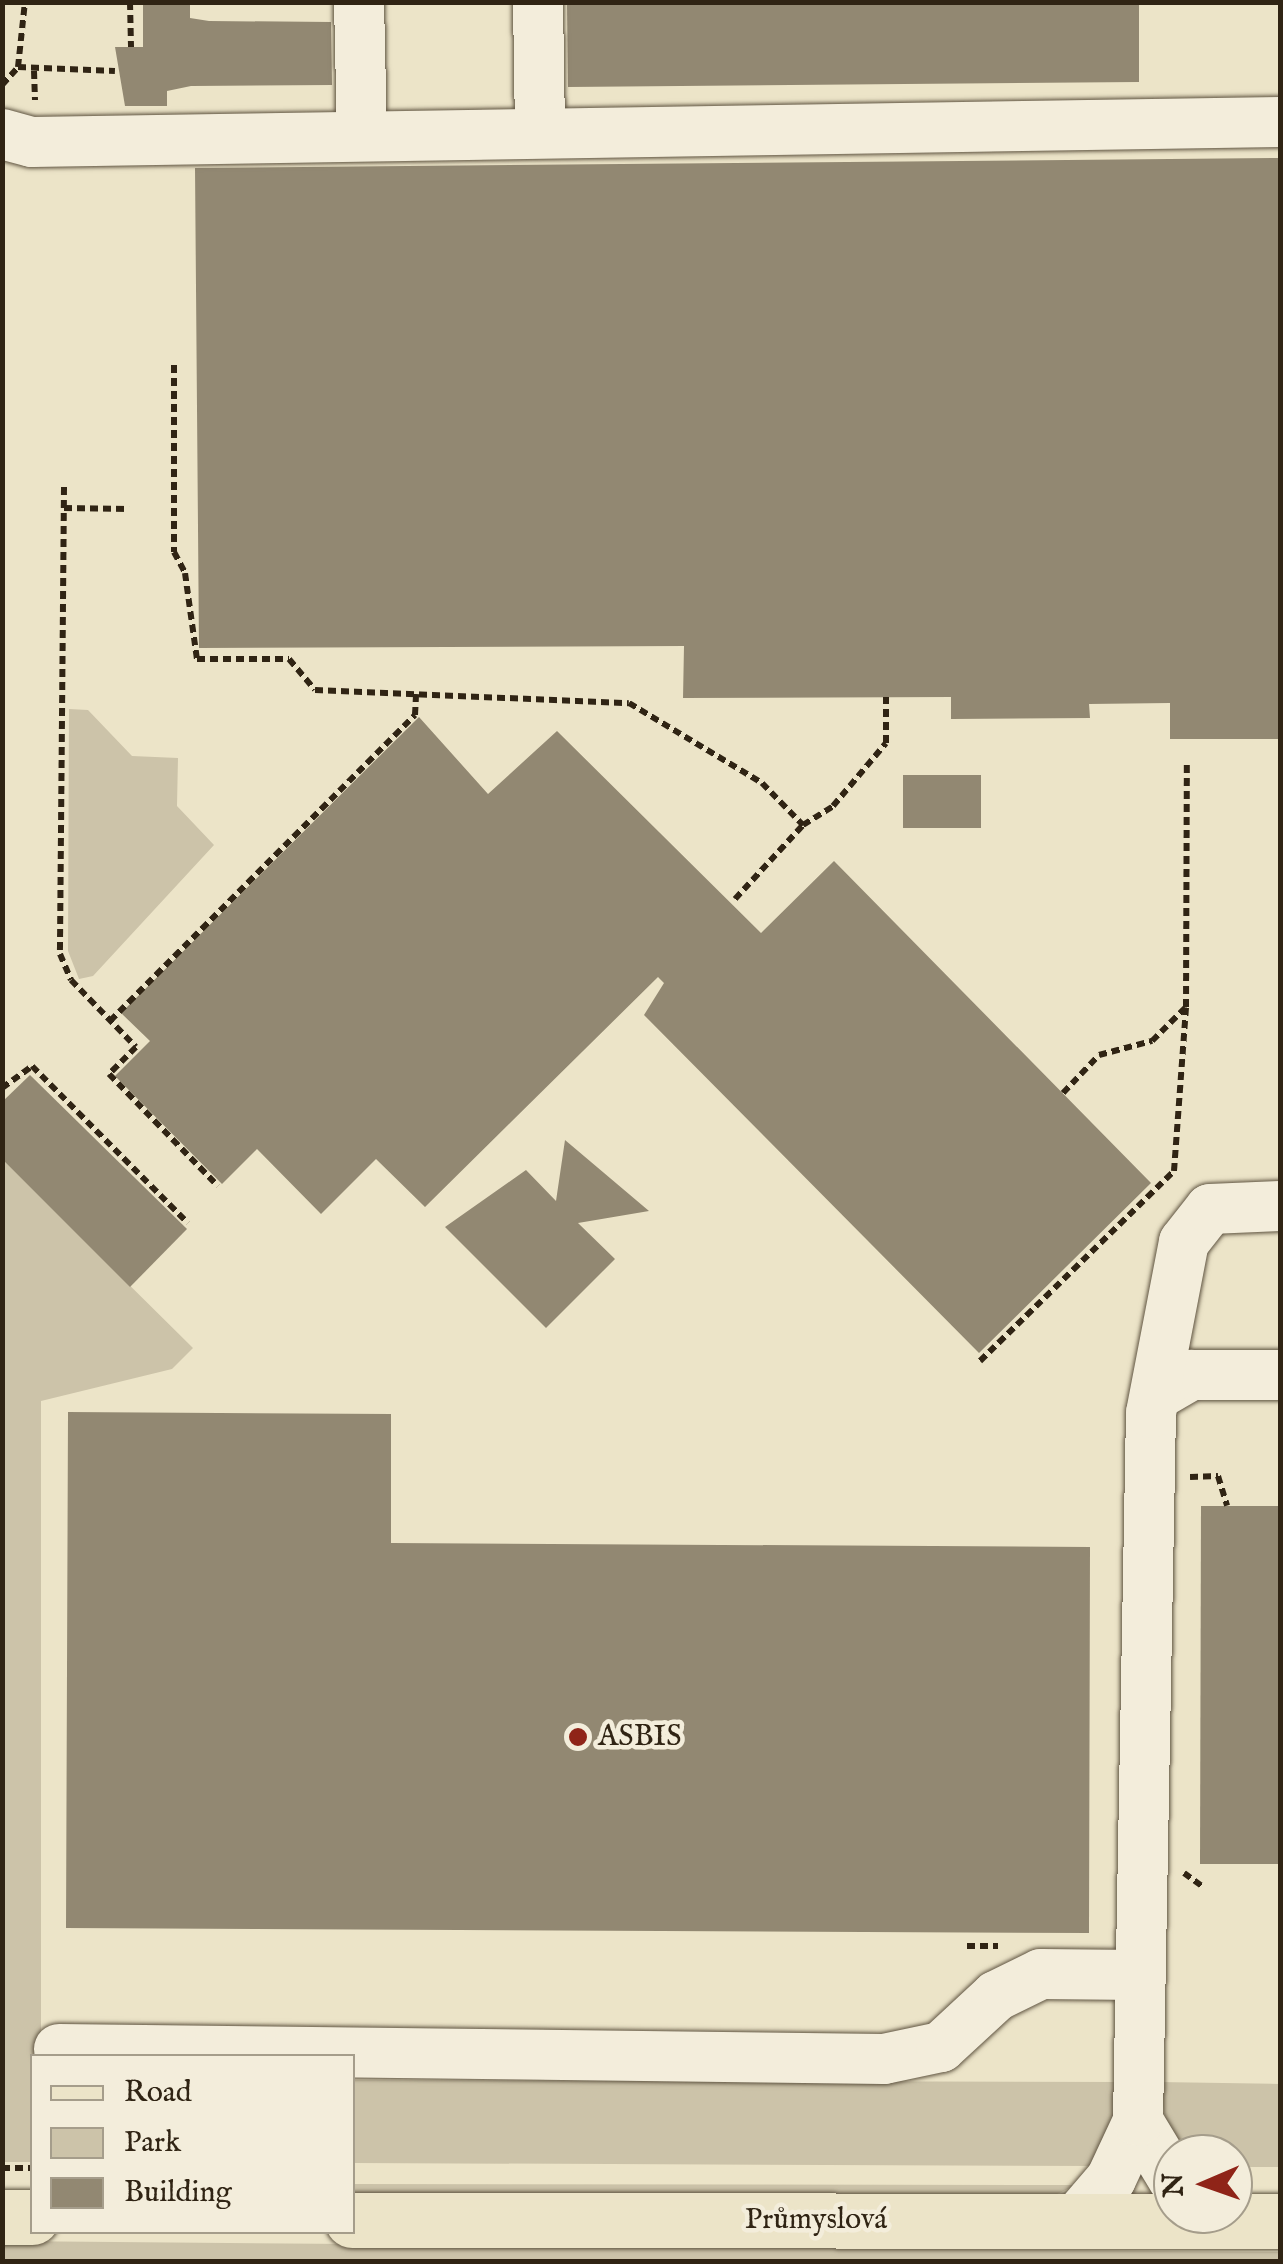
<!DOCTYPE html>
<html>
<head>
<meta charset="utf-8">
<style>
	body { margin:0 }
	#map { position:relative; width:1283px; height:2264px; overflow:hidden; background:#ece4c8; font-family:"IM FELL English",serif }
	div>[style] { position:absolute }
	.green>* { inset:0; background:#ccc3a9 }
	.building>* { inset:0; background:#928872 }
	.path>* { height:6px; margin-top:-3px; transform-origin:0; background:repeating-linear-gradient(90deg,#302414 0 8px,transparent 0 13px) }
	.roads { filter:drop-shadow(0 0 2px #5f5441) drop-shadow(0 0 2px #5f5441) }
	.minor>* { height:50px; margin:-25px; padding:0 25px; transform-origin:25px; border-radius:25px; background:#f3eddb }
	.major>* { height:55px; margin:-27.5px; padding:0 27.5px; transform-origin:27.5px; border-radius:27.5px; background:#ece4c8 }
	.dots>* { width:28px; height:28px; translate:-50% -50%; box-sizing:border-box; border:5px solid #f3eddb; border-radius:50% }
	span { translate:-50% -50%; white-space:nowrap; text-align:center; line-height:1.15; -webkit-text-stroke:9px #f3eddb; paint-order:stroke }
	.poi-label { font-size:30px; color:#302414 }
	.left { translate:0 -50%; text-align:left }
	.street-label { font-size:30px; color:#302414 }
	.frame { position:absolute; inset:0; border:5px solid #302414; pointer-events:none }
	.legend { position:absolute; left:30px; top:2054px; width:325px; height:180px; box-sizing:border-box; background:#f3eddb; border:2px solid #a59d8b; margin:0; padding:12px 18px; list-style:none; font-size:30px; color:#302414 }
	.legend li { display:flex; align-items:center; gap:20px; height:50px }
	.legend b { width:50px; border:2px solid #a59d8b }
	.north { position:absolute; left:1153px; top:2134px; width:100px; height:100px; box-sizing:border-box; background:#f3eddb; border:2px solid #a59d8b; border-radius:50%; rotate:268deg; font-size:28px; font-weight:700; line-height:40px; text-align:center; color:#302414 }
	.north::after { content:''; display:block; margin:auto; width:35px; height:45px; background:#8f2418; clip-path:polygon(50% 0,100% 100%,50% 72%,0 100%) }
</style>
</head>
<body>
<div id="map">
	<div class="green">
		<i style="clip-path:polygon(69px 709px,88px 710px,132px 756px,178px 758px,177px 806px,214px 845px,93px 976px,79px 979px,68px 951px)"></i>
		<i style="clip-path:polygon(2px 1159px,193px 1348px,172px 1369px,41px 1401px,41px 2056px,32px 2056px,32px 2162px,2px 2162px)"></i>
		<i style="clip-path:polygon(353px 2080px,1120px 2082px,1120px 2116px,1098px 2166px,353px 2163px)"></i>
		<i style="clip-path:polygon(1158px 2082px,1280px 2084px,1280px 2167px,1233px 2167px,1233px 2154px,1173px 2154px)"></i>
		<i style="clip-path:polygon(353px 2184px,1076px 2185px,1053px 2196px,353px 2194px)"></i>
		<i style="clip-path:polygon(2px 2241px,1280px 2252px,1280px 2261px,3px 2262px)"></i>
	</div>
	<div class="building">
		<i style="clip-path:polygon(143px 2px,190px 2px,190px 18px,209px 21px,331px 22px,332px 85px,191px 86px,167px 91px,167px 106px,125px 106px,115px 47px,143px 47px)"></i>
		<i style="clip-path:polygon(567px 2px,1139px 2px,1139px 82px,568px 87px)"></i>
		<i style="clip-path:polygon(1280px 158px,1280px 739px,1170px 739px,1170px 703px,1089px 704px,1090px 718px,951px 719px,951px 697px,683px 698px,684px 646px,199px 648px,195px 168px)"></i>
		<i style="clip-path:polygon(419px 717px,488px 794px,557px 731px,761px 933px,834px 861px,1151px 1183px,979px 1353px,644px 1015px,664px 983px,658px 977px,425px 1207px,376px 1159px,321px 1214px,257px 1149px,222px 1184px,115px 1076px,150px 1041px,121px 1013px)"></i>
		<i style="clip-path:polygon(903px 775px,981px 775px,981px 828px,903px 828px)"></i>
		<i style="clip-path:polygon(30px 1075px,187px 1229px,130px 1287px,2px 1159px,2px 1102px)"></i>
		<i style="clip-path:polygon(565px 1140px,649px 1211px,578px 1223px,615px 1259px,546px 1328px,445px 1227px,526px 1170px,556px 1201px)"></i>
		<i style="clip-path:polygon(68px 1412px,391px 1414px,391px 1543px,1090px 1547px,1089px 1933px,66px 1928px)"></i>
		<i style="clip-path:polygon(1201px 1506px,1280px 1506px,1280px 1864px,1200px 1864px)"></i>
	</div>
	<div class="path">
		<i style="left:130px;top:2px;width:45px;rotate:88.7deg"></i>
		<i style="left:18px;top:67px;width:97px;rotate:2.4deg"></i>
		<i style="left:34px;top:71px;width:29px;rotate:88deg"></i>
		<i style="left:2px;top:85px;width:24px;rotate:-48deg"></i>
		<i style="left:18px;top:67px;width:65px;rotate:-83.9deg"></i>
		<i style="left:174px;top:365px;width:187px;rotate:90deg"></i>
		<i style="left:174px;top:552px;width:24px;rotate:62deg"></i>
		<i style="left:185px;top:573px;width:87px;rotate:82.1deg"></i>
		<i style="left:197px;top:659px;width:92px"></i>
		<i style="left:289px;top:659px;width:40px;rotate:50deg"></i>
		<i style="left:315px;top:690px;width:314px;rotate:2.4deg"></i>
		<i style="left:629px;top:703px;width:155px;rotate:31deg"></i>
		<i style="left:762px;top:783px;width:59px;rotate:45.7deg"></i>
		<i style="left:803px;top:825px;width:36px;rotate:-32deg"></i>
		<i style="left:833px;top:806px;width:82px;rotate:-49.9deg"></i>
		<i style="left:886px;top:743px;width:46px;rotate:-90deg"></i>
		<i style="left:64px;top:487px;width:467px;rotate:90.5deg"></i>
		<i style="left:60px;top:954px;width:28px;rotate:67deg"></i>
		<i style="left:71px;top:980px;width:93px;rotate:45.9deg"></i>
		<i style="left:136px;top:1047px;width:38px;rotate:135deg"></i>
		<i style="left:109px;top:1074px;width:156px;rotate:45.8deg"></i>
		<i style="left:64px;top:508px;width:65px;rotate:0.9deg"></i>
		<i style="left:735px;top:899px;width:100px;rotate:-47.4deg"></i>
		<i style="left:110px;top:1021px;width:432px;rotate:-45.1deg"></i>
		<i style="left:415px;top:715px;width:21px;rotate:-87deg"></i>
		<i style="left:2px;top:1088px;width:37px;rotate:-36deg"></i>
		<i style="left:32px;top:1066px;width:221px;rotate:45.2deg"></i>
		<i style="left:1063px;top:1093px;width:52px;rotate:-46.5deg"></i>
		<i style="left:1099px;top:1055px;width:55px;rotate:-14.8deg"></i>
		<i style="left:1152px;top:1041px;width:47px;rotate:-45deg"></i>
		<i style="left:980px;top:1361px;width:272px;rotate:-44.4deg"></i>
		<i style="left:1174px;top:1171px;width:164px;rotate:-85.8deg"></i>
		<i style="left:1186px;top:1007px;width:246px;rotate:-89.8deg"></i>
		<i style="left:1190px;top:1477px;width:28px;rotate:-2deg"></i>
		<i style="left:1218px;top:1476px;width:31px;rotate:73deg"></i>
		<i style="left:1184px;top:1873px;width:24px;rotate:36deg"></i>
		<i style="left:967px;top:1946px;width:31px"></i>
		<i style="left:2px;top:2168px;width:30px"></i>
	</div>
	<div class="roads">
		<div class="minor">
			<i style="left:359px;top:2px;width:134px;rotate:88.7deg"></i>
			<i style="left:538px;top:2px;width:131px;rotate:89.1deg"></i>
			<i style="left:2px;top:134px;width:31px;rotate:15deg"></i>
			<i style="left:32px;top:142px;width:1248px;rotate:-0.92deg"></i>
			<i style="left:1155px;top:1396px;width:42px;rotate:-30.3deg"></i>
			<i style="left:1191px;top:1375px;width:89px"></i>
			<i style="left:59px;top:2049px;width:825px;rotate:0.69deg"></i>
			<i style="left:884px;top:2059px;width:58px;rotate:-11.9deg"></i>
			<i style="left:941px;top:2047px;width:75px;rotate:-42.8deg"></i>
			<i style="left:996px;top:1996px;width:50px;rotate:-26.1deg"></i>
			<i style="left:1041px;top:1974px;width:97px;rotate:0.6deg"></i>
			<i style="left:1138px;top:2121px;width:68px;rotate:58.9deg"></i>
			<i style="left:1075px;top:2221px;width:55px;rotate:-49.4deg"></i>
			<i style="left:1111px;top:2179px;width:64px;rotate:-65deg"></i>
			<i style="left:1138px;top:2121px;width:708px;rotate:-88.95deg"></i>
			<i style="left:1151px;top:1413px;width:174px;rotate:-79.1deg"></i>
			<i style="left:1184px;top:1242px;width:42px;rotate:-51.8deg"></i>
			<i style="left:1210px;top:1209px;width:70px;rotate:-2.5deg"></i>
		</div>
		<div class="major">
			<i style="left:2px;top:2217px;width:30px"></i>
			<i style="left:352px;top:2220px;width:928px;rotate:0.06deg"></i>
		</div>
	</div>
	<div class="dots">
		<i style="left:578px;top:1737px;background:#8f2418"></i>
	</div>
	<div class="poi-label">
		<span class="left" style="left:598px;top:1737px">ASBIS</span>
	</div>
	<div class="street-label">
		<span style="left:816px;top:2220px">Průmyslová</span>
	</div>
	<div class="frame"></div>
	<ul class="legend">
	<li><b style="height:12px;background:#ece4c8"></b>Road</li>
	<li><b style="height:28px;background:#ccc3a9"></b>Park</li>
	<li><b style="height:28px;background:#928872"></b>Building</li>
	</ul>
	<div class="north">N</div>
</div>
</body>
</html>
